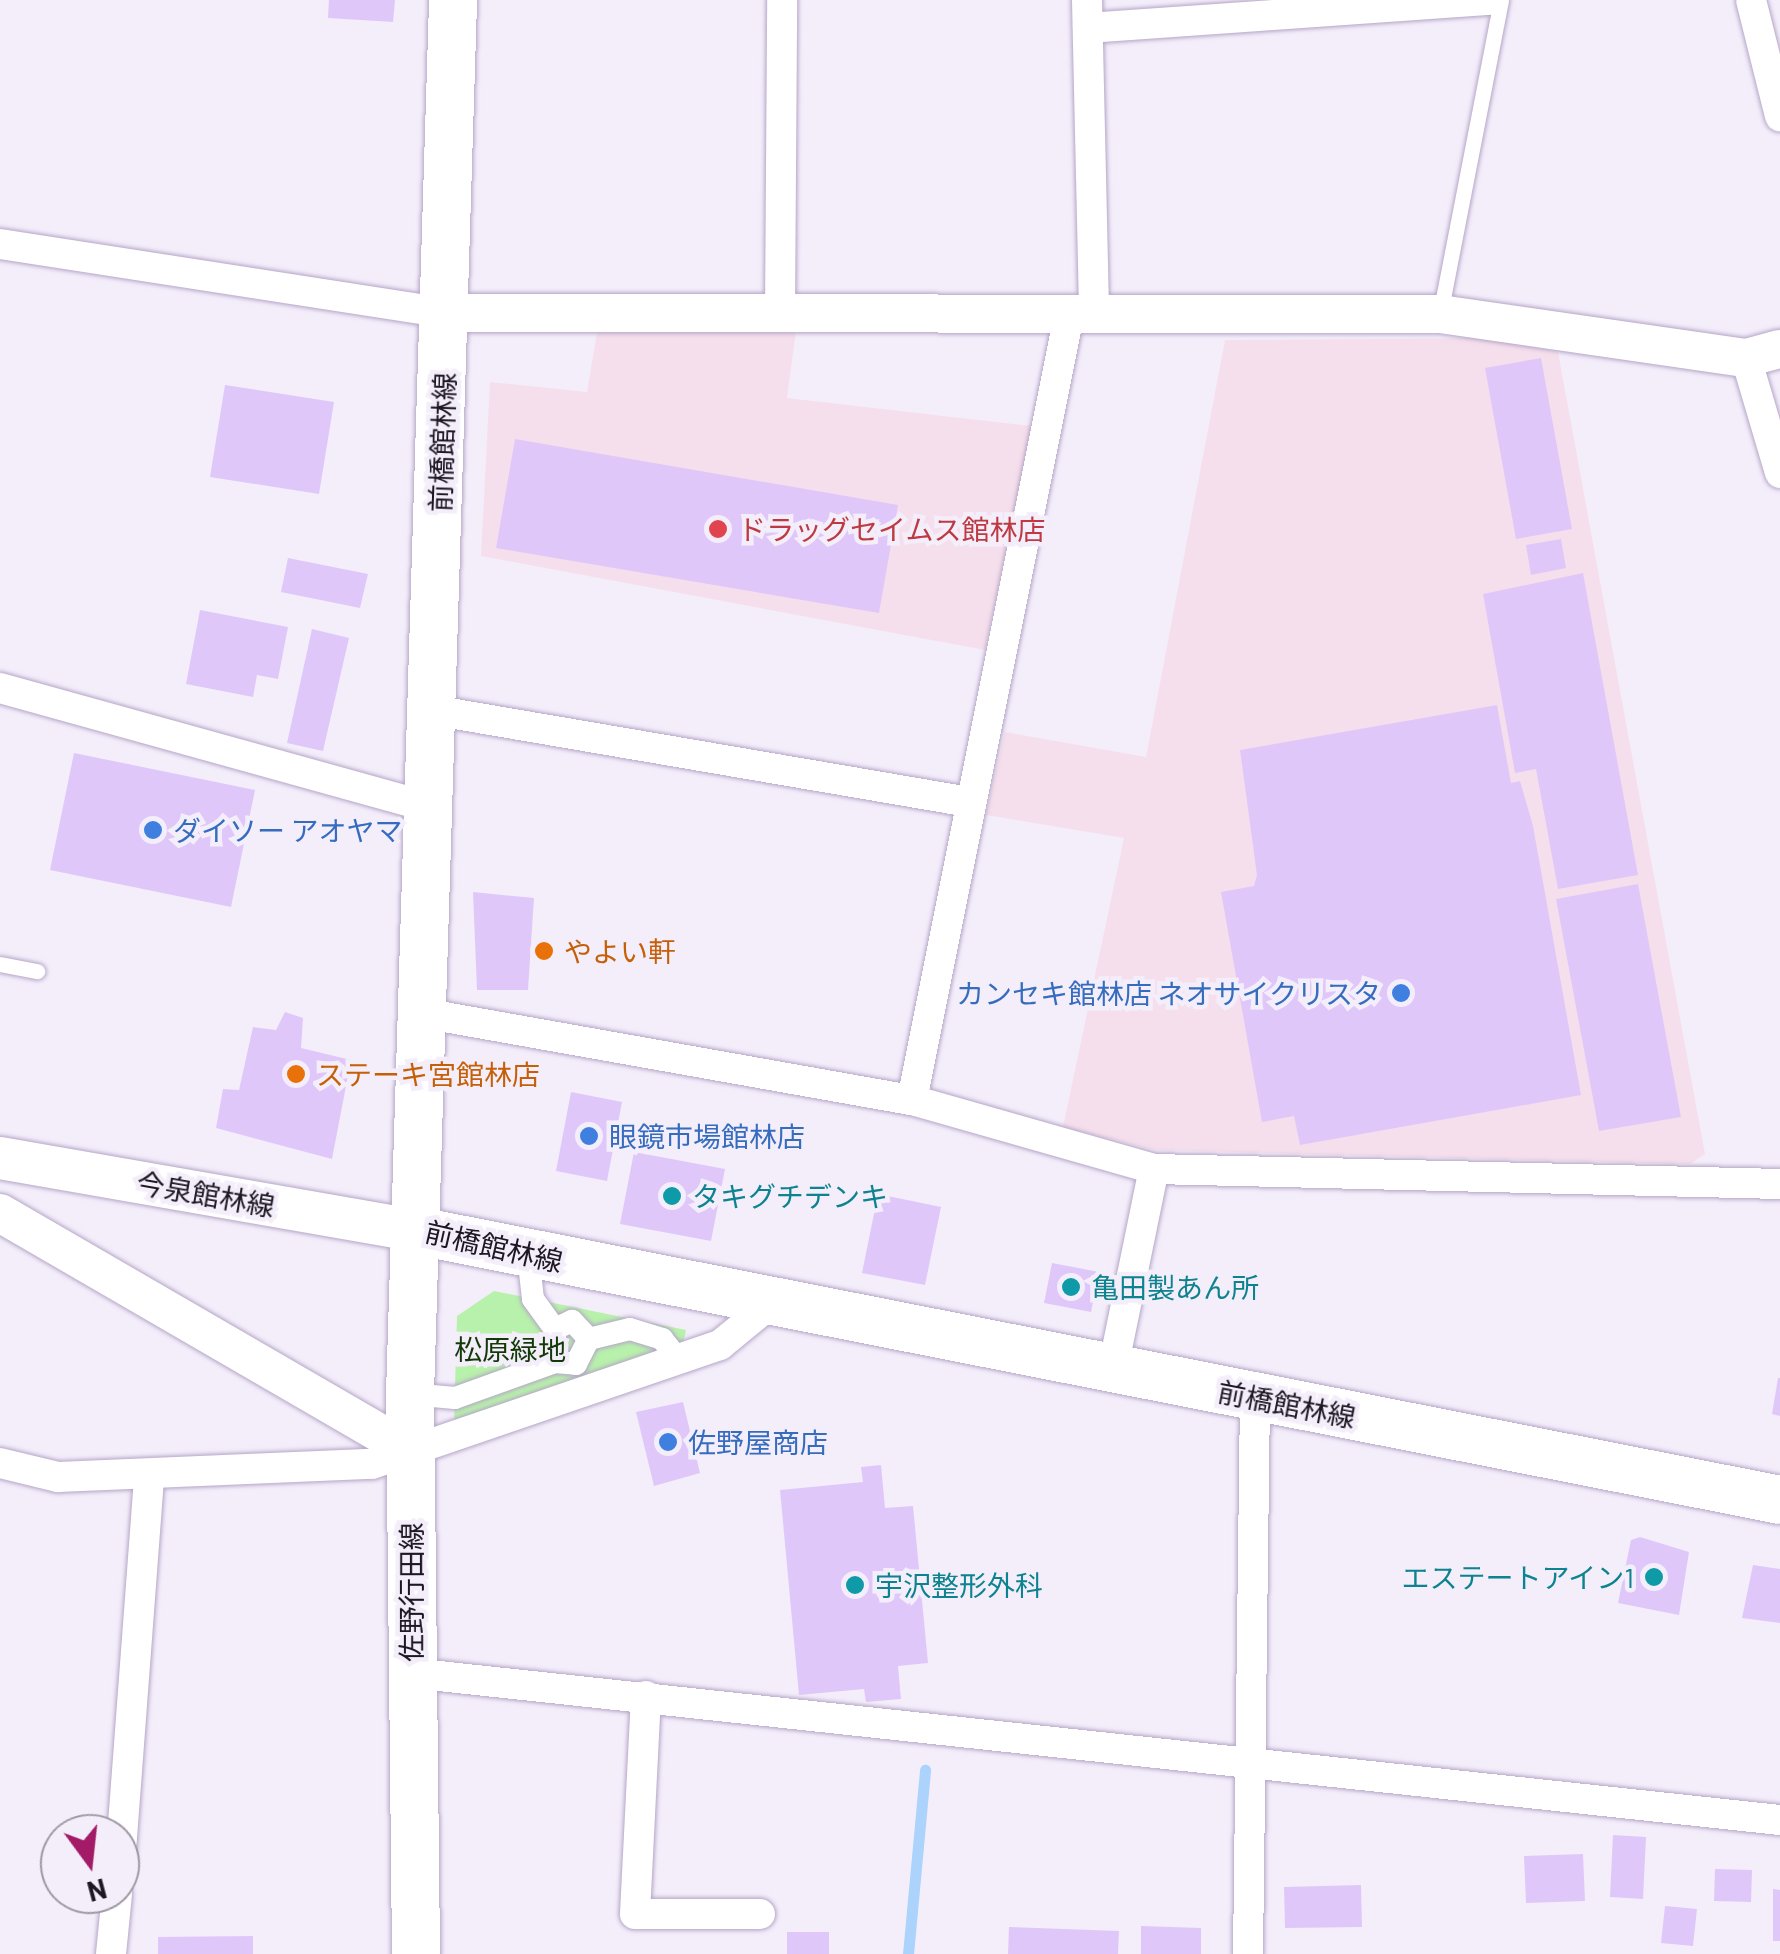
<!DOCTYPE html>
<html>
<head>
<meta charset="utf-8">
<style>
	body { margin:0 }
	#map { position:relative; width:1780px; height:1954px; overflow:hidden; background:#f4eefb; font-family:Barlow,"Noto Sans JP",sans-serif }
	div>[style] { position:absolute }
	.commercial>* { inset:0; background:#f6dfec }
	.green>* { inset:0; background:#b8f1ab }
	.stream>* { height:11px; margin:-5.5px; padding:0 5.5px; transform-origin:5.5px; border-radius:5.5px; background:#abd3fc }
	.building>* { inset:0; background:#dfc8f9 }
	.roads { filter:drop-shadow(0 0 2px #b5a6c7) drop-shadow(0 0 2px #b5a6c7) }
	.service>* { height:15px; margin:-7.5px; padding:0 7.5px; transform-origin:7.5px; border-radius:7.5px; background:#fff }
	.pedestrian>* { height:22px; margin:-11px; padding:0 11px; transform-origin:11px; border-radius:11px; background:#fff }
	.minor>* { height:30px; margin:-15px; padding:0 15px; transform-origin:15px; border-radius:15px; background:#fff }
	.tertiary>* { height:38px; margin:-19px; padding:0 19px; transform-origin:19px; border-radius:19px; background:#fff }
	.secondary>* { height:42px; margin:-21px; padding:0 21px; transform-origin:21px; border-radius:21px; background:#fff }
	.primary>* { height:48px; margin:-24px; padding:0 24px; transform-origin:24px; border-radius:24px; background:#fff }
	.dots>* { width:28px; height:28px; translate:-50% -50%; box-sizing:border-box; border:5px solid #f4eefb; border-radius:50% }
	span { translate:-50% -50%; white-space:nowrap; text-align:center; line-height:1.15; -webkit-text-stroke:9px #f4eefb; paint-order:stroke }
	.street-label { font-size:28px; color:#1c1723 }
	.health-label { font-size:28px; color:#be3a42 }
	.left { translate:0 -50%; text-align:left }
	.shop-label { font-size:28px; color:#366cbe }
	.right { translate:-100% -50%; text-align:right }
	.food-label { font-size:28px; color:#c56008 }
	.culture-label { font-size:28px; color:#0d838f }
	.park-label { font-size:28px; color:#123a07 }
	.north { position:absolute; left:40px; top:1814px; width:100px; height:100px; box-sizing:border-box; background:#f4eefb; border:2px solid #9e98a5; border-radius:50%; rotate:165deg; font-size:28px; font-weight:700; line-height:40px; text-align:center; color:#1c1723 }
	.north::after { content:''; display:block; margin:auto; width:35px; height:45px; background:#a31b66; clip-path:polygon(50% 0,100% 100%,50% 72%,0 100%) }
</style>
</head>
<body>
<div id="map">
	<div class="commercial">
		<i style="clip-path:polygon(796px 331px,787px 398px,1032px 426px,985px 650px,481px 556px,490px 382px,587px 392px,597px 332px)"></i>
		<i style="clip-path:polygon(1486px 338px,1558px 352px,1705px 1154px,1690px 1164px,1155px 1150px,1063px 1127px,1124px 838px,986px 815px,1005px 732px,1146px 757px,1225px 340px)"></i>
	</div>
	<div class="green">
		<i style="clip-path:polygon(494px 1291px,686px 1330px,682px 1349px,454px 1424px,457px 1316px)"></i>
	</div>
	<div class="stream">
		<i style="left:908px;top:1954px;width:185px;rotate:-84.7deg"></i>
	</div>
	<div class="building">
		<i style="clip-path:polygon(329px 0,395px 0,393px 22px,328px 18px)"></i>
		<i style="clip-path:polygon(1541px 358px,1572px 529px,1516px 539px,1485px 368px)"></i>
		<i style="clip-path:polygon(225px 385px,334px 402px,319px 494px,210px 477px)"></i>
		<i style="clip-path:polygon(515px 439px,898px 505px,879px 613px,496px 548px)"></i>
		<i style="clip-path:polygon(1561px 539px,1566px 568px,1531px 575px,1526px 545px)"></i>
		<i style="clip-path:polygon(288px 558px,368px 574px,360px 608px,281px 592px)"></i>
		<i style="clip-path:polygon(1583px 573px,1638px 875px,1558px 889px,1536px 769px,1515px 773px,1483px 594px)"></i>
		<i style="clip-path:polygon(200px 610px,288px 627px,278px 679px,257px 675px,253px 697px,186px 684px)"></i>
		<i style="clip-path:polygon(312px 629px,349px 638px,323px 751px,287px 743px)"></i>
		<i style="clip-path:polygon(1497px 705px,1511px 783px,1520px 781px,1533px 826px,1581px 1095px,1300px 1145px,1294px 1116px,1262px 1122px,1221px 892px,1254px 886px,1257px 875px,1240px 750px)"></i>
		<i style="clip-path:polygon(74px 753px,255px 790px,231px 907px,50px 870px)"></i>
		<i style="clip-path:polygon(1638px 884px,1681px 1117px,1599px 1131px,1556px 899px)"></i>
		<i style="clip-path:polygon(473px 892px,534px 898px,528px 990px,477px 990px)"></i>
		<i style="clip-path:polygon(285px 1012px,303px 1018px,301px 1048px,351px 1060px,332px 1159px,216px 1128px,223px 1089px,239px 1090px,253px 1027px,276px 1030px)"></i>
		<i style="clip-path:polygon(571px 1092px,622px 1102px,607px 1181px,556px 1171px)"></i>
		<i style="clip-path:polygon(634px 1152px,725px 1169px,711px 1241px,620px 1224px)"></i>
		<i style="clip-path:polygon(878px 1194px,941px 1207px,925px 1285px,862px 1273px)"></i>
		<i style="clip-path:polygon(1052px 1263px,1099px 1272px,1091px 1312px,1044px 1303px)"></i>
		<i style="clip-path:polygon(1778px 1378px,1780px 1378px,1780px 1416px,1772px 1414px)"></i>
		<i style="clip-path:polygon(683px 1402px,700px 1473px,654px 1486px,636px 1412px)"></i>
		<i style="clip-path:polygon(881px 1465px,885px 1508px,913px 1506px,928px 1663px,898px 1666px,901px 1699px,866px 1702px,864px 1689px,799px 1695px,780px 1490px,863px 1482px,861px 1467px)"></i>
		<i style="clip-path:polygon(1640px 1537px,1689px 1552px,1679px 1615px,1618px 1603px,1631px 1540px)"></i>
		<i style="clip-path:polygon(1753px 1565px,1780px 1569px,1780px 1623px,1742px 1618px)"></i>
		<i style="clip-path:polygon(1613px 1835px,1646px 1837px,1643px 1899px,1610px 1897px)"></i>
		<i style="clip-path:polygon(1583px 1854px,1585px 1901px,1526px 1903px,1524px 1856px)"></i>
		<i style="clip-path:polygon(1715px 1869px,1752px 1870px,1751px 1902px,1714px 1901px)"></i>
		<i style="clip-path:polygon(1361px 1885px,1362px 1927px,1285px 1928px,1284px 1887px)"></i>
		<i style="clip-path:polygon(1773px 1889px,1780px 1890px,1780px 1941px,1773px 1941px)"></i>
		<i style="clip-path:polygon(1665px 1906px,1697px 1909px,1693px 1946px,1661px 1943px)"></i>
		<i style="clip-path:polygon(1141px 1926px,1201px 1928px,1201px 1954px,1141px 1954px)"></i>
		<i style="clip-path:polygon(1009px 1927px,1119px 1931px,1118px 1954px,1008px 1954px)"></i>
		<i style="clip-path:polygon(787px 1932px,829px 1932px,829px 1954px,787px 1954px)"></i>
		<i style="clip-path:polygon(253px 1936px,253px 1954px,158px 1954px,158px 1937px)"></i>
	</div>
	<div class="roads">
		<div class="service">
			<i style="left:1440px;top:314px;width:320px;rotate:-79deg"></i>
			<i style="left:0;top:964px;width:38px;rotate:11deg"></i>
		</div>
		<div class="pedestrian">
			<i style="left:528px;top:1254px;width:45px;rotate:83.7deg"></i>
			<i style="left:533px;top:1299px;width:37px;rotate:54deg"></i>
			<i style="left:589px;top:1339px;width:25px;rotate:-133deg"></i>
			<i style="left:572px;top:1321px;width:19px;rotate:155deg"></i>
			<i style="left:555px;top:1329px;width:33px;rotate:90deg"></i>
			<i style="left:555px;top:1362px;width:21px;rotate:5deg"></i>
			<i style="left:576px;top:1364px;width:28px;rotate:-63deg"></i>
			<i style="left:589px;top:1339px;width:42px;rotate:-13.7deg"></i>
			<i style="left:630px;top:1329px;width:34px;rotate:17deg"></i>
			<i style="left:662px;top:1339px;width:28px;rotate:51deg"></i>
			<i style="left:410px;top:1394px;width:45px;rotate:5.1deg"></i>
			<i style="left:455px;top:1398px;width:106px;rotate:-19.8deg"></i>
		</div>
		<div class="minor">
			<i style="left:1087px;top:0;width:313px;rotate:88.7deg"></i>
			<i style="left:1751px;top:0;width:120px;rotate:76deg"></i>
			<i style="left:1088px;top:28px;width:406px;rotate:-4deg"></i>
			<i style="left:0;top:244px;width:451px;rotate:8.8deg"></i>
			<i style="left:780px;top:313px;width:313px;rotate:-89.6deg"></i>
			<i style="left:1746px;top:358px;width:120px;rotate:73.5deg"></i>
			<i style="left:0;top:688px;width:445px;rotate:15.5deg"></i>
			<i style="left:432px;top:710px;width:545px;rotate:9.72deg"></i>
			<i style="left:422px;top:1013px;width:498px;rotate:10.1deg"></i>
			<i style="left:912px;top:1100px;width:252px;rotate:15.9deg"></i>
			<i style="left:1154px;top:1169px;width:626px;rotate:1.37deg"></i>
			<i style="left:912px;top:1100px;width:801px;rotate:-78.69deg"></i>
			<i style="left:1113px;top:1368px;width:203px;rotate:-78.4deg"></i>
			<i style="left:0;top:1463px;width:60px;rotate:13.6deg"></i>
			<i style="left:58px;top:1477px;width:314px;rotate:-2.4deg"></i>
			<i style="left:372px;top:1464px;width:368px;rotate:-18.9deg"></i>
			<i style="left:720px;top:1345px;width:65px;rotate:-39.4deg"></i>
			<i style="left:411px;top:1673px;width:1377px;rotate:6.13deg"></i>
			<i style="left:646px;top:1696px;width:218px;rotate:92.9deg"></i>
			<i style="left:635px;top:1914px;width:125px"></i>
			<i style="left:120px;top:1864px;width:390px;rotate:-85.7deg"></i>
			<i style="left:111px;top:1954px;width:60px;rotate:-84.3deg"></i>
			<i style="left:1248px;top:1954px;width:556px;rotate:-89.28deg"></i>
		</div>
		<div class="tertiary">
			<i style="left:446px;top:313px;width:994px;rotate:0.06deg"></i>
			<i style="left:1440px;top:314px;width:309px;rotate:8.2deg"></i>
			<i style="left:1746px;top:358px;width:35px;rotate:-15deg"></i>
			<i style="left:0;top:1213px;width:474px;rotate:30.1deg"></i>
		</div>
		<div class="secondary">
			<i style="left:0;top:1158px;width:419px;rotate:9.9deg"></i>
		</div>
		<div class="primary">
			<i style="left:413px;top:1230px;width:1393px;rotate:11.17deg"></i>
			<i style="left:416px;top:1954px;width:560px;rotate:-90.61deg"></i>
			<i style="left:410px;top:1394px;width:1395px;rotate:-88.23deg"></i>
		</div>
	</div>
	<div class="dots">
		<i style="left:718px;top:529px;background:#e0444e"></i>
		<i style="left:153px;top:830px;background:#3f7fe0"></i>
		<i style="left:544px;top:951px;background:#e8710a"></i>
		<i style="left:1401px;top:993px;background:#3f7fe0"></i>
		<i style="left:296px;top:1074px;background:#e8710a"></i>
		<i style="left:589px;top:1136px;background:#3f7fe0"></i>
		<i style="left:672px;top:1196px;background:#0f9aa8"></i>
		<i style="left:1071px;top:1287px;background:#0f9aa8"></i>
		<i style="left:668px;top:1442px;background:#3f7fe0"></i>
		<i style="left:1654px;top:1577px;background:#0f9aa8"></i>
		<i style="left:855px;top:1585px;background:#0f9aa8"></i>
	</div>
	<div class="street-label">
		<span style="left:442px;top:442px;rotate:-88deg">前橋館林線</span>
		<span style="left:206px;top:1194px;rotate:10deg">今泉館林線</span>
		<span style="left:494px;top:1246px;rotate:13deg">前橋館林線</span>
		<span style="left:1287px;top:1404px;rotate:11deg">前橋館林線</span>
		<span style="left:411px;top:1592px;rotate:-90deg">佐野行田線</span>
	</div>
	<div class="health-label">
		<span class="left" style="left:738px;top:529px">ドラッグセイムス館林店</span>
	</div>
	<div class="shop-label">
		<span class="left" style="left:173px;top:830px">ダイソー アオヤマ</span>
		<span class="right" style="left:1381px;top:993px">カンセキ館林店 ネオサイクリスタ</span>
		<span class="left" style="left:609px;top:1136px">眼鏡市場館林店</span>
		<span class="left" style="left:688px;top:1442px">佐野屋商店</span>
	</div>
	<div class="food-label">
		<span class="left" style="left:564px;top:951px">やよい軒</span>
		<span class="left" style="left:316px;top:1074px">ステーキ宮館林店</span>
	</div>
	<div class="culture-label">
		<span class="left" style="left:692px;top:1196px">タキグチデンキ</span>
		<span class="left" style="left:1091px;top:1287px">亀田製あん所</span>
		<span class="right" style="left:1634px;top:1577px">エステートアイン1</span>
		<span class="left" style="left:875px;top:1585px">宇沢整形外科</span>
	</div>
	<div class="park-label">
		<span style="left:510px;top:1349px">松原緑地</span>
	</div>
	<div class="north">N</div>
</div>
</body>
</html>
